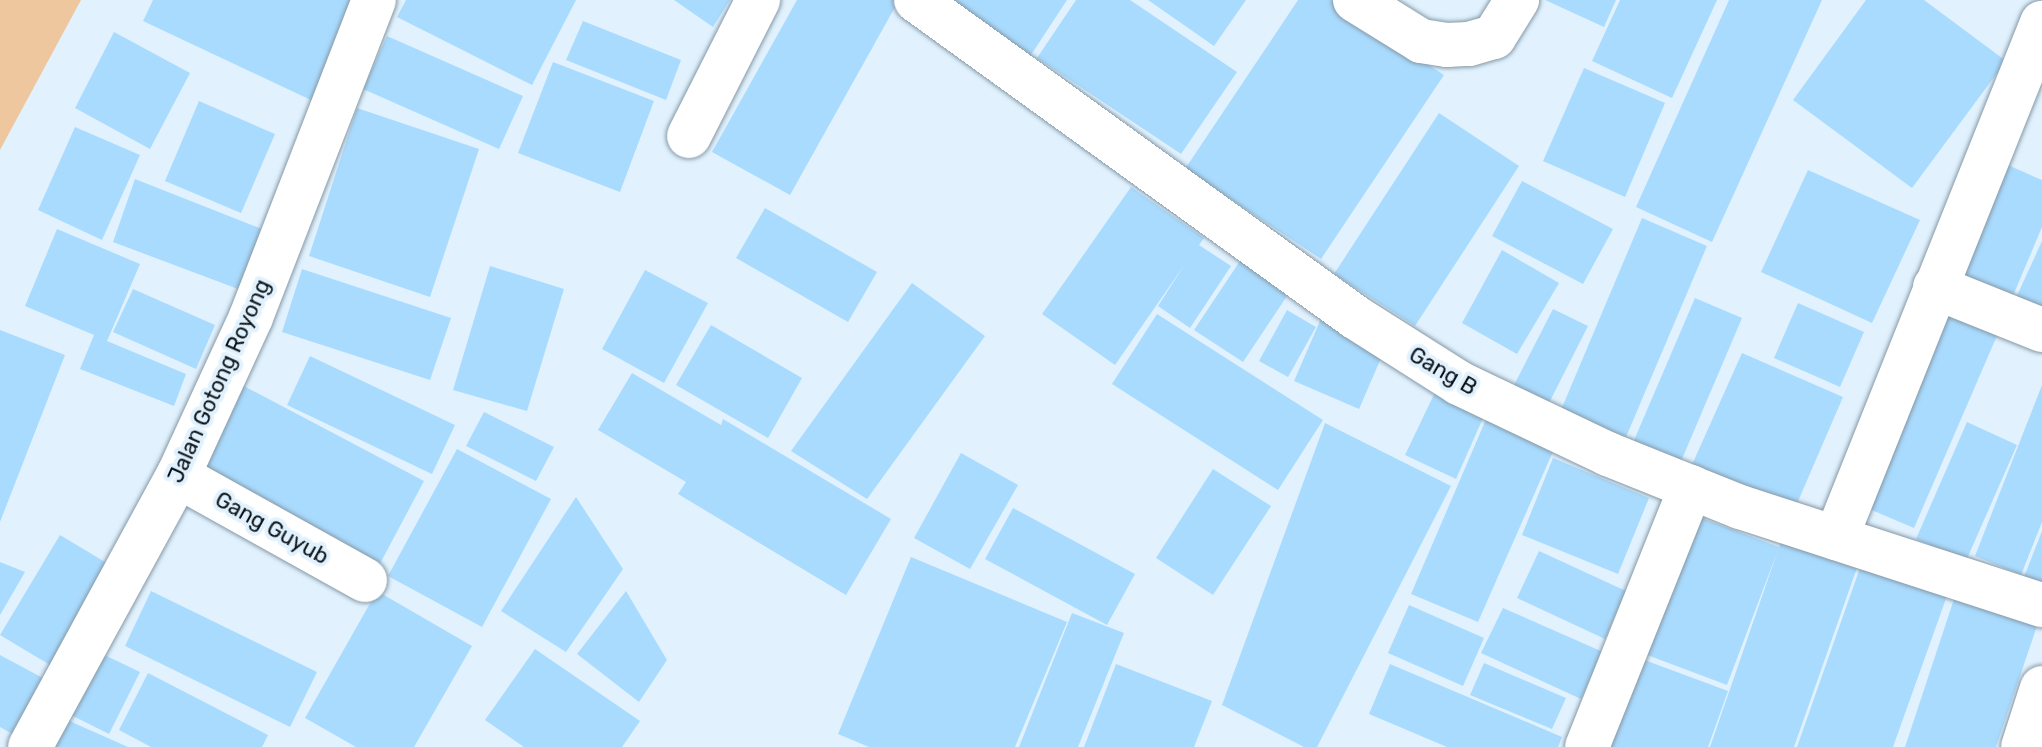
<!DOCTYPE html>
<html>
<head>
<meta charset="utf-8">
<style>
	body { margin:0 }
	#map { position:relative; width:2042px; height:747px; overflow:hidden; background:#e1f2fe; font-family:Rubik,sans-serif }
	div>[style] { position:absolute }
	.green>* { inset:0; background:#eec79e }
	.building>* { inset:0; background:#a9dbfe }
	.roads { filter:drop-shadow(0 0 2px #8598a6) drop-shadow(0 0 2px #8598a6) }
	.minor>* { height:44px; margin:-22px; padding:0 22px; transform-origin:22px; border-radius:22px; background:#fff }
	span { translate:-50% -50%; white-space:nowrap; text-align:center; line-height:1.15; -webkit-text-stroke:8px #e1f2fe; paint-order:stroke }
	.street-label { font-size:22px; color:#0b1217 }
</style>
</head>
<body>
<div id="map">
	<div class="green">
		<i style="clip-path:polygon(0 0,81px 0,0 150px)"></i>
	</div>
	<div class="building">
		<i style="clip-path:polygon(153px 0,362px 0,313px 101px,143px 21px)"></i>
		<i style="clip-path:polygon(406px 0,576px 0,532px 85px,397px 17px)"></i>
		<i style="clip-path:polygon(674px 0,730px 0,713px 27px)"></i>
		<i style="clip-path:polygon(797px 0,899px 0,790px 195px,712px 152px)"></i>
		<i style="clip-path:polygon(940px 0,1067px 0,1029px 58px)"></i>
		<i style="clip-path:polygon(1076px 0,1130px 0,1237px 72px,1181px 154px,1037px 58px)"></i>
		<i style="clip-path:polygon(1148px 0,1246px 0,1214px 46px)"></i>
		<i style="clip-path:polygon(1298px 0,1331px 0,1444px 75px,1321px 259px,1185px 169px)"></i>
		<i style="clip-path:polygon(1545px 0,1616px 0,1604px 27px)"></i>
		<i style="clip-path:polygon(1620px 0,1717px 0,1672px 98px,1592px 61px)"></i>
		<i style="clip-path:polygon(1729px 0,1822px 0,1712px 242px,1636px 207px)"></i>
		<i style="clip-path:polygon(1866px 0,1924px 0,2006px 61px,1912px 188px,1793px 100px)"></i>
		<i style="clip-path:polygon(583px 21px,681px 60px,666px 100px,566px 60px)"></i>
		<i style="clip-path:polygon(114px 32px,190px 73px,150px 149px,75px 108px)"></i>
		<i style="clip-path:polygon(387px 36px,523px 96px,499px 149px,363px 89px)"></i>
		<i style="clip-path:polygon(553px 62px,654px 101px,620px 192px,518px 153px)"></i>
		<i style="clip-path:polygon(1584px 68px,1665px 103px,1625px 197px,1543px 161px)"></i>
		<i style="clip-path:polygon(199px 101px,275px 134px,241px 213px,165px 181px)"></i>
		<i style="clip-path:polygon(357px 108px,479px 149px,430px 297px,309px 256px)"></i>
		<i style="clip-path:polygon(1439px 113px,1519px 166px,1415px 326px,1334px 274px)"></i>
		<i style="clip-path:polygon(75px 127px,140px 155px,102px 240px,38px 210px)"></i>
		<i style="clip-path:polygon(1994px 159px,2042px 180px,2042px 227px,2007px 310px,1946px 283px)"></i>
		<i style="clip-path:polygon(1808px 170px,1920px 220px,1872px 323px,1761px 272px)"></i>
		<i style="clip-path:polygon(135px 179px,262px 229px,238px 289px,113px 242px)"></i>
		<i style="clip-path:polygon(1522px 181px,1613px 229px,1583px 284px,1492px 236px)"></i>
		<i style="clip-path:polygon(1131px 187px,1204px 238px,1199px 245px,1231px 266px,1190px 328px,1158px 306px,1185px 264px,1115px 365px,1042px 314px)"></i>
		<i style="clip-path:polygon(765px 208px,877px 272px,848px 322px,736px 258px)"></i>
		<i style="clip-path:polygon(1642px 218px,1707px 246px,1626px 437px,1561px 410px)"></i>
		<i style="clip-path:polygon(57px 229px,140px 264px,107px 341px,186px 374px,174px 406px,80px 369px,94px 335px,25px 306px)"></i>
		<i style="clip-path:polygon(2042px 241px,2042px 325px,2010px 311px)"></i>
		<i style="clip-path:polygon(1502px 250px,1559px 283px,1517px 354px,1462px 323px)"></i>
		<i style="clip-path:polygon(1242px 258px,1291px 290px,1243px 362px,1194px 330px)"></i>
		<i style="clip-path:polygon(490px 266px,564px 289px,527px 411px,453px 390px)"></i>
		<i style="clip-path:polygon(302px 269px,451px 318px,430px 380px,282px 332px)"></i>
		<i style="clip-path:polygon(645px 270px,708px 303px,664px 383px,602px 349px)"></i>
		<i style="clip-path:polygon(912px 283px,985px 336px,867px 499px,791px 451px)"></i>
		<i style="clip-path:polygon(133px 289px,215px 325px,196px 369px,113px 332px)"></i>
		<i style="clip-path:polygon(1941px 296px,2002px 324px,1914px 528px,1855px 503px)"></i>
		<i style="clip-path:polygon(1695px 298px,1742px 318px,1679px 466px,1632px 445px)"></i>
		<i style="clip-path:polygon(1798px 303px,1864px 332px,1840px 387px,1774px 358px)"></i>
		<i style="clip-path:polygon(1553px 309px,1588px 326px,1547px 407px,1512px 389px)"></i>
		<i style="clip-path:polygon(1287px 310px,1316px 327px,1288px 377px,1259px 361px)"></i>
		<i style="clip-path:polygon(1157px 314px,1323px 420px,1278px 490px,1112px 384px)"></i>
		<i style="clip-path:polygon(1323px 314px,1388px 342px,1359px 409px,1294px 381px)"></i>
		<i style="clip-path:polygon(711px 325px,802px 378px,768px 438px,676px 385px)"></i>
		<i style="clip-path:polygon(0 330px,65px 355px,0 522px)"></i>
		<i style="clip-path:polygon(1742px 353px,1843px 397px,1793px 513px,1691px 467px)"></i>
		<i style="clip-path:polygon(310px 356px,455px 425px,432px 474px,287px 405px)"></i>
		<i style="clip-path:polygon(632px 373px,721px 425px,723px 419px,891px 519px,846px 595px,678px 494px,686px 482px,598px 430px)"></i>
		<i style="clip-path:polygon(242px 385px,424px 481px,375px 573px,194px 476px)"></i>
		<i style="clip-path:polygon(2042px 385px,2042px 522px,2021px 575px,1975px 556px)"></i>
		<i style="clip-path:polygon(1438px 386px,1487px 409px,1456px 479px,1405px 455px)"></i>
		<i style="clip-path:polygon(484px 412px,554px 447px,536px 481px,466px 446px)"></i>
		<i style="clip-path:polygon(1487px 417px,1555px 447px,1478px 622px,1411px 594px)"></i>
		<i style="clip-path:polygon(1967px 422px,2017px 445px,1966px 561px,1916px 539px)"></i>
		<i style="clip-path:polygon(1325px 423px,1451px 486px,1317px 747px,1304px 747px,1222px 705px)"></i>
		<i style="clip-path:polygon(457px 449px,551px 499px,482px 627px,388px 576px)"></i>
		<i style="clip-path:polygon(961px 453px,1018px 485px,970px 569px,914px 538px)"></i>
		<i style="clip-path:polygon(1553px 458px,1649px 498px,1618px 574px,1522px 535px)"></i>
		<i style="clip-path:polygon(1213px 469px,1271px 506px,1213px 595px,1156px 558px)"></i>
		<i style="clip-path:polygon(576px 497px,623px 569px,566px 652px,501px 611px)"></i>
		<i style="clip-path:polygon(1013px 508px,1135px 574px,1107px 625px,985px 559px)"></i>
		<i style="clip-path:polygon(1685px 512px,1779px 547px,1784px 535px,1859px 562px,1794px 747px,1710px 747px,1778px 550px,1727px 685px,1634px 650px)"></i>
		<i style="clip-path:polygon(2042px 531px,2042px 584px,2024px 577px)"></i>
		<i style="clip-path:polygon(60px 535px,110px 565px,50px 665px,0 635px)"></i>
		<i style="clip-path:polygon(1539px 551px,1626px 591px,1605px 639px,1517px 598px)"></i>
		<i style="clip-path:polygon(911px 557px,1067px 622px,1015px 747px,869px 747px,838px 734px)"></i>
		<i style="clip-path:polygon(0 562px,25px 572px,0 615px)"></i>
		<i style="clip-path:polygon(1862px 562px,1948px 593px,1893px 747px,1797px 747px)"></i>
		<i style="clip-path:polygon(151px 591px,317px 672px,290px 727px,125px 646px)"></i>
		<i style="clip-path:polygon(377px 591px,472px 646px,414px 747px,356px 747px,305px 718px)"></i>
		<i style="clip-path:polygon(626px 591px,667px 660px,639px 702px,577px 654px)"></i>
		<i style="clip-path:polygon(1955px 596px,2038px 623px,1996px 747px,1905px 747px)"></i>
		<i style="clip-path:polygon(1409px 605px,1484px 638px,1463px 686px,1388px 653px)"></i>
		<i style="clip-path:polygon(1503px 608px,1603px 652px,1581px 699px,1481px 653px)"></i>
		<i style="clip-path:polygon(1072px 613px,1124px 633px,1078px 747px,1019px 747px)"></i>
		<i style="clip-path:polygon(90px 648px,140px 672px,109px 734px,59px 709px)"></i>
		<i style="clip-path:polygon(535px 649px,640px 721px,622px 747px,524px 747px,485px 720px)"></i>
		<i style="clip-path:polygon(0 655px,54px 684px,23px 740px,0 727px)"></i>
		<i style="clip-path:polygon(1631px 655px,1728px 691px,1708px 747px,1600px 747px)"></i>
		<i style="clip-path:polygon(1484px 663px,1566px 698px,1552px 729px,1470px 695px)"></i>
		<i style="clip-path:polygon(1116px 664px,1212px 701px,1194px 747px,1084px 747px)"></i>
		<i style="clip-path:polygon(1390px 664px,1562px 737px,1558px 747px,1447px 747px,1369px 714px)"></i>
		<i style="clip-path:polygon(148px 673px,268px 735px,262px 747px,151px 747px,119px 730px)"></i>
		<i style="clip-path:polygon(65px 719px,128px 747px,47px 747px)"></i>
	</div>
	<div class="roads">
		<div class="minor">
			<i style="left:916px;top:0;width:541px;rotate:35.83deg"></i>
			<i style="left:1355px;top:317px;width:123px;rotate:32.4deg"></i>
			<i style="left:1459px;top:383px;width:165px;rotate:25.5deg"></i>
			<i style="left:1608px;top:454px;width:142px;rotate:21.9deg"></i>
			<i style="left:1740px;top:507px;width:318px;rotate:18deg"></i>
			<i style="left:1355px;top:0;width:78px;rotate:31.8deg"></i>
			<i style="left:1421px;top:41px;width:26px;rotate:9deg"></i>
			<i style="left:1447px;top:45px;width:22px;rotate:-3deg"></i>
			<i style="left:1469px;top:44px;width:26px;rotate:-16deg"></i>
			<i style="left:1494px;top:37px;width:44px;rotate:-58.1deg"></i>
			<i style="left:689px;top:136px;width:153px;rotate:-63.1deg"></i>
			<i style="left:1935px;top:287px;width:115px;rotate:21.9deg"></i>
			<i style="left:178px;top:476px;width:214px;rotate:29.1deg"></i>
			<i style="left:1836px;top:538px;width:555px;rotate:-68.2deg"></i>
			<i style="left:30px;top:747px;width:309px;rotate:-61.4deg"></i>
			<i style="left:178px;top:476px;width:175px;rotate:-65.3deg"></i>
			<i style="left:251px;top:317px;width:340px;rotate:-68.8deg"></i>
			<i style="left:1587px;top:747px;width:280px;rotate:-68.2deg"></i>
			<i style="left:2023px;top:747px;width:62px;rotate:-72.1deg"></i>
		</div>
	</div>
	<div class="street-label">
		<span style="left:1443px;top:371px;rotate:30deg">Gang B</span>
		<span style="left:219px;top:381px;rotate:-66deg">Jalan Gotong Royong</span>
		<span style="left:272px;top:528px;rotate:29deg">Gang Guyub</span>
	</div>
</div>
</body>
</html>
